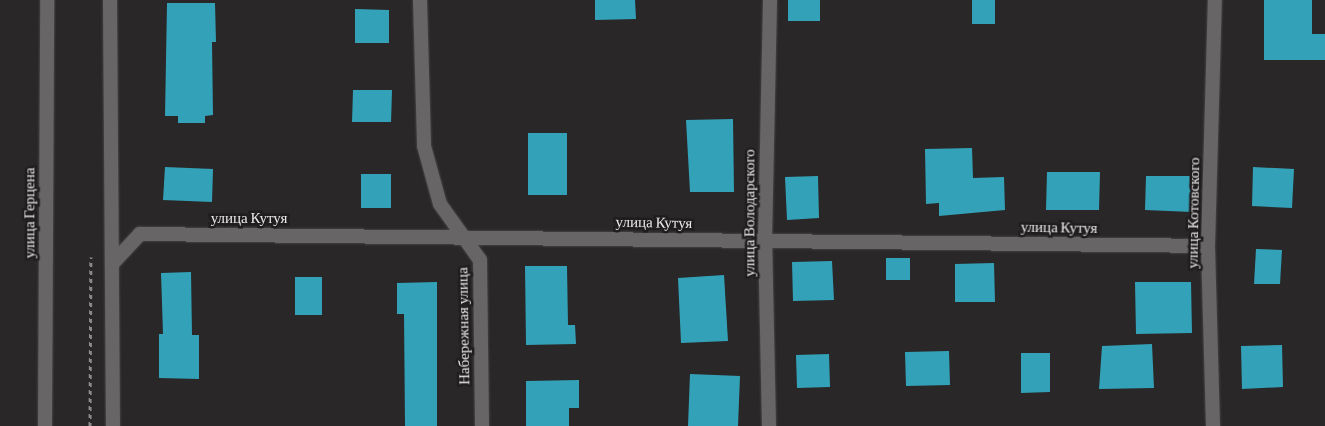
<!DOCTYPE html>
<html>
<head>
<meta charset="utf-8">
<style>
	body { margin:0 }
	#map { position:relative; width:1325px; height:426px; overflow:hidden; background:#292728; font-family:"Crimson Pro",serif }
	div>[style] { position:absolute }
	.building>* { inset:0; background:#33a2b8 }
	.path>* { height:3px; margin-top:-1.5px; transform-origin:0; background:repeating-linear-gradient(90deg,#8b898a 0 4px,transparent 0 8px) }
	.roads { filter:drop-shadow(0 0 1px #454445) drop-shadow(0 0 1px #454445) }
	.minor>* { height:14px; margin:-7px; padding:0 7px; transform-origin:7px; border-radius:7px; background:#676566 }
	.secondary>* { height:14px; margin:-7px; padding:0 7px; transform-origin:7px; border-radius:7px; background:#676566 }
	span { translate:-50% -50%; white-space:nowrap; text-align:center; line-height:1.15; -webkit-text-stroke:5px #1f1d1e; paint-order:stroke }
	.street-label { font-size:15px; color:#eae8e9 }
</style>
</head>
<body>
<div id="map">
	<div class="building">
		<i style="clip-path:polygon(595px 0,635px 0,636px 19px,595px 20px)"></i>
		<i style="clip-path:polygon(788px 0,820px 0,820px 21px,788px 21px)"></i>
		<i style="clip-path:polygon(972px 0,995px 0,995px 24px,972px 24px)"></i>
		<i style="clip-path:polygon(1264px 0,1312px 0,1312px 34px,1325px 34px,1325px 60px,1264px 60px)"></i>
		<i style="clip-path:polygon(167px 3px,215px 3px,216px 42px,212px 42px,213px 115px,205px 116px,205px 123px,178px 123px,178px 116px,165px 116px)"></i>
		<i style="clip-path:polygon(355px 9px,389px 10px,389px 43px,355px 43px)"></i>
		<i style="clip-path:polygon(353px 90px,392px 90px,391px 122px,352px 122px)"></i>
		<i style="clip-path:polygon(733px 119px,734px 192px,690px 192px,686px 120px)"></i>
		<i style="clip-path:polygon(528px 133px,567px 133px,567px 195px,528px 195px)"></i>
		<i style="clip-path:polygon(972px 148px,973px 178px,1004px 177px,1005px 210px,939px 216px,939px 203px,926px 204px,925px 149px)"></i>
		<i style="clip-path:polygon(165px 167px,213px 169px,212px 202px,163px 200px)"></i>
		<i style="clip-path:polygon(1253px 167px,1294px 169px,1292px 208px,1252px 206px)"></i>
		<i style="clip-path:polygon(1047px 172px,1100px 172px,1099px 210px,1046px 210px)"></i>
		<i style="clip-path:polygon(361px 174px,391px 174px,391px 208px,361px 208px)"></i>
		<i style="clip-path:polygon(818px 176px,819px 218px,787px 220px,785px 177px)"></i>
		<i style="clip-path:polygon(1146px 176px,1192px 176px,1192px 212px,1145px 210px)"></i>
		<i style="clip-path:polygon(1256px 249px,1282px 250px,1280px 284px,1254px 284px)"></i>
		<i style="clip-path:polygon(886px 258px,910px 258px,910px 280px,886px 280px)"></i>
		<i style="clip-path:polygon(832px 261px,834px 300px,793px 301px,792px 262px)"></i>
		<i style="clip-path:polygon(994px 263px,995px 302px,955px 302px,955px 264px)"></i>
		<i style="clip-path:polygon(525px 266px,567px 266px,568px 325px,575px 325px,576px 344px,526px 345px)"></i>
		<i style="clip-path:polygon(191px 272px,192px 335px,199px 335px,199px 379px,159px 378px,159px 334px,163px 334px,161px 273px)"></i>
		<i style="clip-path:polygon(724px 275px,728px 341px,681px 343px,678px 278px)"></i>
		<i style="clip-path:polygon(295px 277px,322px 277px,322px 315px,295px 315px)"></i>
		<i style="clip-path:polygon(437px 282px,437px 426px,405px 426px,404px 314px,397px 314px,397px 283px)"></i>
		<i style="clip-path:polygon(1135px 282px,1191px 282px,1192px 333px,1136px 334px)"></i>
		<i style="clip-path:polygon(1152px 344px,1154px 388px,1099px 389px,1102px 346px)"></i>
		<i style="clip-path:polygon(1282px 345px,1283px 387px,1242px 389px,1241px 346px)"></i>
		<i style="clip-path:polygon(949px 351px,950px 385px,906px 386px,905px 352px)"></i>
		<i style="clip-path:polygon(1021px 353px,1050px 353px,1050px 392px,1021px 393px)"></i>
		<i style="clip-path:polygon(829px 354px,830px 387px,797px 388px,796px 355px)"></i>
		<i style="clip-path:polygon(690px 374px,740px 376px,738px 426px,688px 426px)"></i>
		<i style="clip-path:polygon(579px 380px,579px 408px,569px 408px,569px 426px,526px 426px,526px 381px)"></i>
	</div>
	<div class="path">
		<i style="left:90px;top:426px;width:169px;rotate:-89.7deg"></i>
	</div>
	<div class="roads">
		<div class="minor">
			<i style="left:110px;top:0;width:426px;rotate:89.6deg"></i>
			<i style="left:420px;top:0;width:146px;rotate:88.4deg"></i>
			<i style="left:424px;top:146px;width:60px;rotate:74.6deg"></i>
			<i style="left:440px;top:204px;width:69px;rotate:54.5deg"></i>
			<i style="left:480px;top:260px;width:166px;rotate:89.3deg"></i>
			<i style="left:112px;top:264px;width:41px;rotate:-47deg"></i>
			<i style="left:140px;top:234px;width:1068px;rotate:0.64deg"></i>
			<i style="left:769px;top:426px;width:186px;rotate:-91.2deg"></i>
			<i style="left:765px;top:240px;width:240px;rotate:-88.8deg"></i>
			<i style="left:1213px;top:426px;width:180px;rotate:-91.6deg"></i>
			<i style="left:1208px;top:246px;width:246px;rotate:-88.4deg"></i>
		</div>
		<div class="secondary">
			<i style="left:45px;top:426px;width:426px;rotate:-89.7deg"></i>
		</div>
	</div>
	<div class="street-label">
		<span style="left:30px;top:213px;rotate:-90deg">улица Герцена</span>
		<span style="left:750px;top:213px;rotate:-90deg">улица Володарского</span>
		<span style="left:1194px;top:213px;rotate:-89deg">улица Котовского</span>
		<span style="left:249px;top:219px">улица Кутуя</span>
		<span style="left:654px;top:223px;rotate:1deg">улица Кутуя</span>
		<span style="left:1059px;top:228px;rotate:1deg">улица Кутуя</span>
		<span style="left:464px;top:326px;rotate:-91deg">Набережная улица</span>
	</div>
</div>
</body>
</html>
